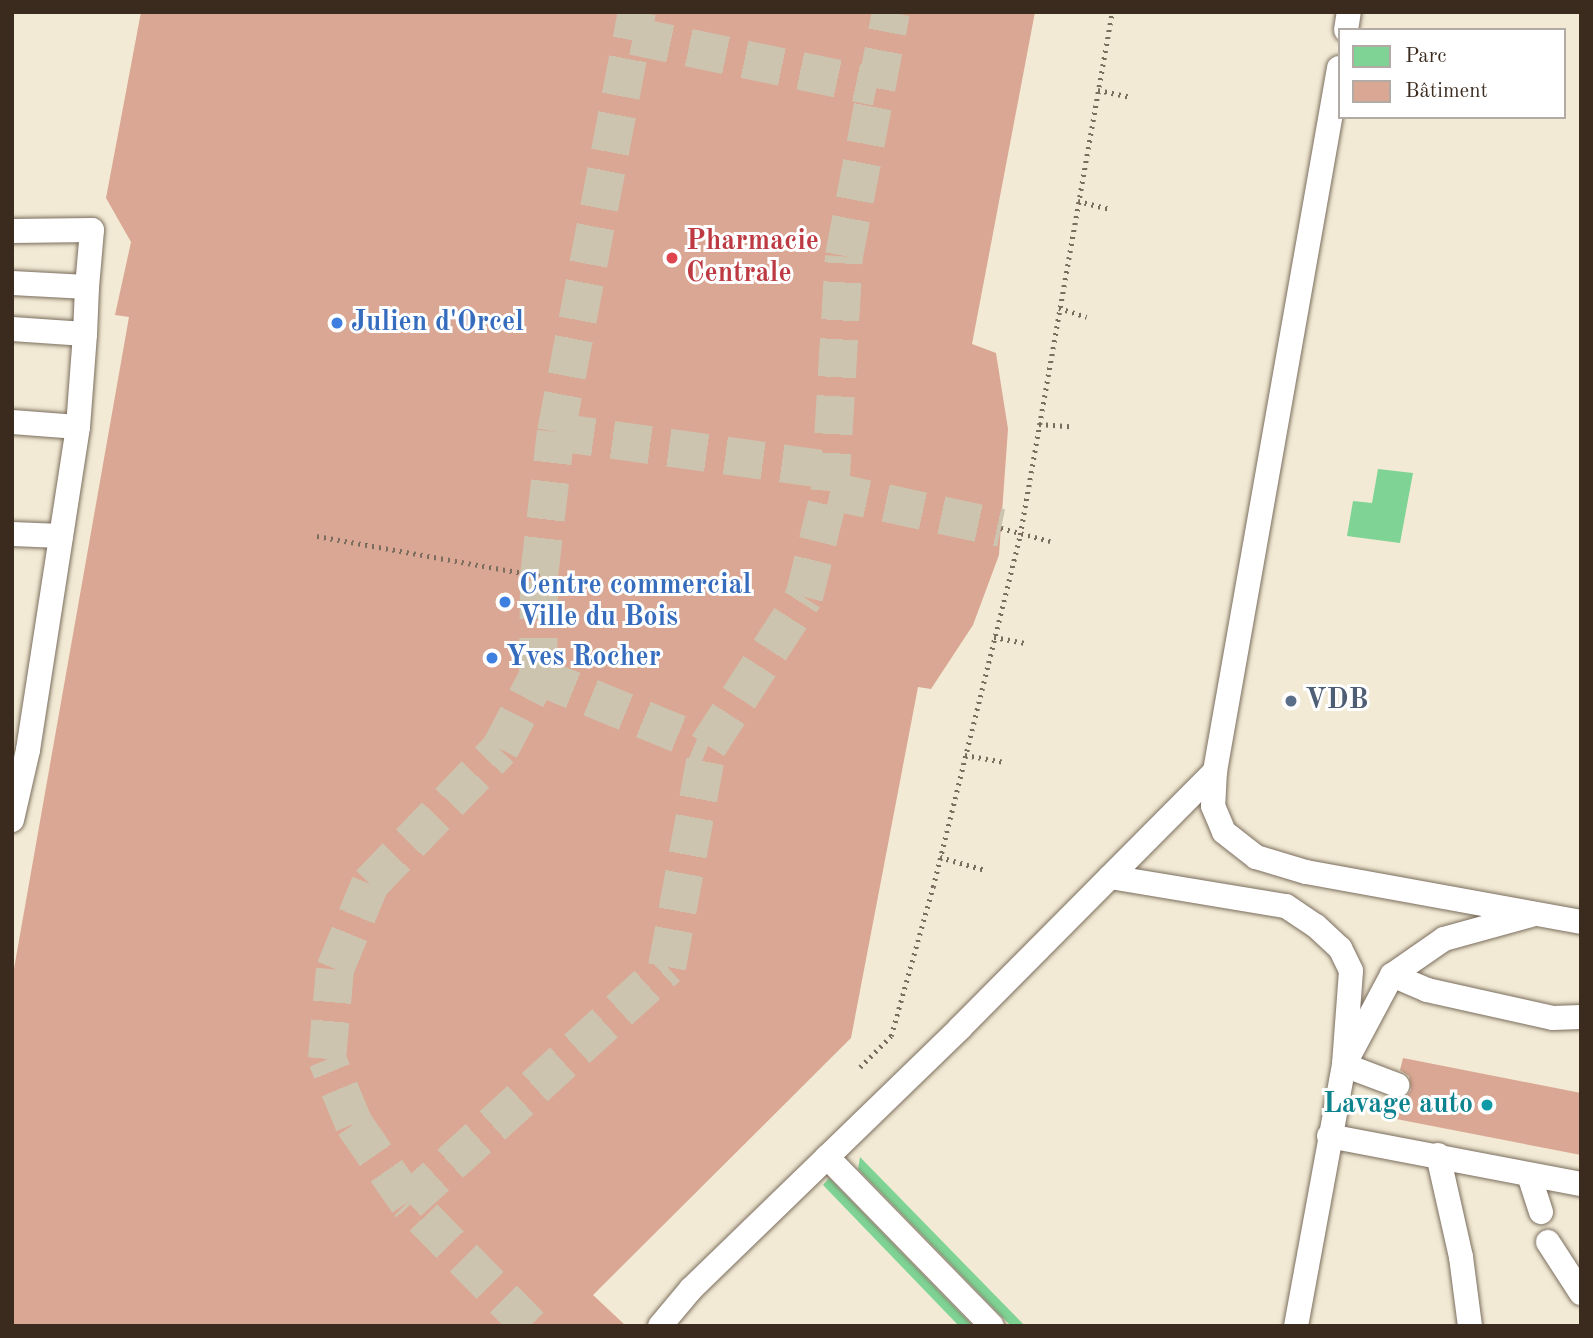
<!DOCTYPE html>
<html>
<head>
<meta charset="utf-8">
<style>
	body { margin:0 }
	#map { position:relative; width:1593px; height:1338px; overflow:hidden; background:#f2ead4; font-family:"Old Standard TT",serif }
	div>[style] { position:absolute }
	.green>* { inset:0; background:#7fd395 }
	.building>* { inset:0; background:#d9a793 }
	.street-tunnel>* { height:38px; margin-top:-19px; transform-origin:0; background:repeating-linear-gradient(90deg,#cdc4b0 0 38px,transparent 0 57px) }
	.path>* { height:4.5px; margin-top:-2.25px; transform-origin:0; background:repeating-linear-gradient(90deg,#7b6d5e 0 2px,transparent 0 7px) }
	.roads { filter:drop-shadow(0 0 2px #7b6d5e) drop-shadow(0 0 2px #7b6d5e) }
	.lane>* { height:24px; margin:-12px; padding:0 12px; transform-origin:12px; border-radius:12px; background:#fff }
	.dots>* { width:19px; height:19px; translate:-50% -50%; box-sizing:border-box; border:4px solid #fff; border-radius:50% }
	span { translate:-50% -50%; white-space:nowrap; text-align:center; line-height:1.15; -webkit-text-stroke:6px #fff; paint-order:stroke }
	.health-label { font-size:28px; color:#be3a42; font-weight:700 }
	.left { translate:0 -50%; text-align:left }
	.shop-label { font-size:28px; color:#366cbe; font-weight:700 }
	.service-label { font-size:28px; color:#4e5e75; font-weight:700 }
	.culture-label { font-size:28px; color:#0d838f; font-weight:700 }
	.right { translate:-100% -50%; text-align:right }
	.frame { position:absolute; inset:0; border:14px solid #3b2a1e; pointer-events:none }
	.legend { position:absolute; left:1338px; top:28px; width:228px; height:91px; box-sizing:border-box; background:#fff; border:2px solid #b1aaa5; margin:0; padding:9px 12px; list-style:none; font-size:21px; color:#3b2a1e }
	.legend li { display:flex; align-items:center; gap:14px; height:35px }
	.legend b { width:35px; border:2px solid #b1aaa5 }
</style>
</head>
<body>
<div id="map">
	<div class="green">
		<i style="clip-path:polygon(1378px 469px,1413px 473px,1400px 543px,1347px 536px,1353px 501px,1372px 503px)"></i>
		<i style="clip-path:polygon(860px 1157px,1025px 1326px,1011px 1326px,858px 1169px)"></i>
		<i style="clip-path:polygon(829px 1178px,973px 1326px,959px 1326px,823px 1185px)"></i>
	</div>
	<div class="building">
		<i style="clip-path:polygon(141px 12px,1035px 12px,972px 344px,996px 353px,1008px 429px,999px 555px,973px 625px,931px 689px,918px 687px,851px 1038px,593px 1295px,626px 1326px,12px 1326px,12px 980px,129px 317px,115px 315px,131px 242px,106px 198px)"></i>
		<i style="clip-path:polygon(1403px 1058px,1581px 1093px,1581px 1155px,1391px 1118px,1394px 1099px,1406px 1097px,1411px 1090px,1409px 1076px,1400px 1070px)"></i>
	</div>
	<div class="street-tunnel">
		<i style="left:633px;top:36px;width:249px;rotate:11.8deg"></i>
		<i style="left:556px;top:432px;width:278px;rotate:7.9deg"></i>
		<i style="left:830px;top:491px;width:175px;rotate:12.2deg"></i>
		<i style="left:538px;top:676px;width:100px;rotate:-89.4deg"></i>
		<i style="left:539px;top:576px;width:145px;rotate:-83.3deg"></i>
		<i style="left:556px;top:432px;width:428px;rotate:-79.1deg"></i>
		<i style="left:408px;top:1202px;width:95px;rotate:-124.7deg"></i>
		<i style="left:354px;top:1124px;width:70px;rotate:-112.6deg"></i>
		<i style="left:327px;top:1059px;width:90px;rotate:-84.9deg"></i>
		<i style="left:335px;top:969px;width:92px;rotate:-67.6deg"></i>
		<i style="left:370px;top:884px;width:187px;rotate:-46.1deg"></i>
		<i style="left:500px;top:749px;width:82px;rotate:-62.5deg"></i>
		<i style="left:538px;top:676px;width:184px;rotate:22.4deg"></i>
		<i style="left:530px;top:1326px;width:174px;rotate:-134.5deg"></i>
		<i style="left:408px;top:1202px;width:350px;rotate:-42.2deg"></i>
		<i style="left:667px;top:967px;width:225px;rotate:-79.5deg"></i>
		<i style="left:708px;top:746px;width:177px;rotate:-57.2deg"></i>
		<i style="left:804px;top:597px;width:109px;rotate:-76.2deg"></i>
		<i style="left:830px;top:491px;width:235px;rotate:-86.6deg"></i>
		<i style="left:844px;top:256px;width:248px;rotate:-79.1deg"></i>
	</div>
	<div class="path">
		<i style="left:1098px;top:90px;width:34px;rotate:12deg"></i>
		<i style="left:1078px;top:201px;width:34px;rotate:14deg"></i>
		<i style="left:1059px;top:308px;width:29px;rotate:18deg"></i>
		<i style="left:1039px;top:424px;width:31px;rotate:4deg"></i>
		<i style="left:1001px;top:528px;width:51px;rotate:14.9deg"></i>
		<i style="left:317px;top:536px;width:226px;rotate:10.2deg"></i>
		<i style="left:994px;top:637px;width:33px;rotate:11deg"></i>
		<i style="left:965px;top:755px;width:40px;rotate:10deg"></i>
		<i style="left:940px;top:857px;width:47px;rotate:16.1deg"></i>
		<i style="left:860px;top:1067px;width:44px;rotate:-45deg"></i>
		<i style="left:891px;top:1036px;width:155px;rotate:-74.3deg"></i>
		<i style="left:933px;top:887px;width:363px;rotate:-76.1deg"></i>
		<i style="left:1020px;top:535px;width:531px;rotate:-80.02deg"></i>
	</div>
	<div class="roads">
		<div class="lane">
			<i style="left:1346px;top:30px;width:18px;rotate:-81deg"></i>
			<i style="left:1339px;top:68px;width:714px;rotate:100deg"></i>
			<i style="left:1215px;top:771px;width:35px;rotate:93deg"></i>
			<i style="left:1213px;top:806px;width:28px;rotate:67deg"></i>
			<i style="left:1224px;top:832px;width:41px;rotate:38deg"></i>
			<i style="left:1256px;top:857px;width:52px;rotate:16.7deg"></i>
			<i style="left:1306px;top:872px;width:280px;rotate:10.3deg"></i>
			<i style="left:12px;top:231px;width:80px;rotate:-0.7deg"></i>
			<i style="left:92px;top:230px;width:57px;rotate:95deg"></i>
			<i style="left:12px;top:283px;width:75px;rotate:3.1deg"></i>
			<i style="left:87px;top:287px;width:47px;rotate:92.4deg"></i>
			<i style="left:12px;top:329px;width:73px;rotate:3.9deg"></i>
			<i style="left:85px;top:334px;width:93px;rotate:94.3deg"></i>
			<i style="left:78px;top:427px;width:327px;rotate:98.8deg"></i>
			<i style="left:28px;top:750px;width:72px;rotate:102.9deg"></i>
			<i style="left:12px;top:422px;width:66px;rotate:4.3deg"></i>
			<i style="left:12px;top:534px;width:49px;rotate:2.3deg"></i>
			<i style="left:1110px;top:877px;width:178px;rotate:9.4deg"></i>
			<i style="left:1286px;top:906px;width:36px;rotate:34deg"></i>
			<i style="left:1316px;top:926px;width:33px;rotate:43deg"></i>
			<i style="left:1340px;top:948px;width:25px;rotate:64deg"></i>
			<i style="left:1351px;top:971px;width:94px;rotate:94.3deg"></i>
			<i style="left:1344px;top:1065px;width:57px;rotate:20.7deg"></i>
			<i style="left:1392px;top:975px;width:38px;rotate:23deg"></i>
			<i style="left:1427px;top:990px;width:129px;rotate:12.5deg"></i>
			<i style="left:1553px;top:1018px;width:28px;rotate:-2deg"></i>
			<i style="left:1329px;top:1136px;width:257px;rotate:10.8deg"></i>
			<i style="left:1438px;top:1155px;width:105px;rotate:77.3deg"></i>
			<i style="left:1461px;top:1257px;width:70px;rotate:82.6deg"></i>
			<i style="left:827px;top:1157px;width:236px;rotate:45.7deg"></i>
			<i style="left:1529px;top:1175px;width:39px;rotate:72deg"></i>
			<i style="left:1548px;top:1242px;width:61px;rotate:57.1deg"></i>
			<i style="left:660px;top:1326px;width:48px;rotate:-50deg"></i>
			<i style="left:691px;top:1289px;width:375px;rotate:-44.1deg"></i>
			<i style="left:960px;top:1028px;width:362px;rotate:-45.2deg"></i>
			<i style="left:1296px;top:1326px;width:265px;rotate:-79.6deg"></i>
			<i style="left:1344px;top:1065px;width:102px;rotate:-61.9deg"></i>
			<i style="left:1392px;top:975px;width:63px;rotate:-34.7deg"></i>
			<i style="left:1444px;top:939px;width:90px;rotate:-15.4deg"></i>
		</div>
	</div>
	<div class="dots">
		<i style="left:672px;top:258px;background:#e0444e"></i>
		<i style="left:337px;top:323px;background:#3f7fe0"></i>
		<i style="left:505px;top:602px;background:#3f7fe0"></i>
		<i style="left:492px;top:658px;background:#3f7fe0"></i>
		<i style="left:1291px;top:701px;background:#5c6f8a"></i>
		<i style="left:1487px;top:1105px;background:#0f9aa8"></i>
	</div>
	<div class="health-label">
		<span class="left" style="left:686px;top:258px">Pharmacie<br>Centrale</span>
	</div>
	<div class="shop-label">
		<span class="left" style="left:351px;top:323px">Julien d'Orcel</span>
		<span class="left" style="left:519px;top:602px">Centre commercial<br>Ville du Bois</span>
		<span class="left" style="left:506px;top:658px">Yves Rocher</span>
	</div>
	<div class="service-label">
		<span class="left" style="left:1305px;top:701px">VDB</span>
	</div>
	<div class="culture-label">
		<span class="right" style="left:1473px;top:1105px">Lavage auto</span>
	</div>
	<div class="frame"></div>
	<ul class="legend">
	<li><b style="height:19px;background:#7fd395"></b>Parc</li>
	<li><b style="height:19px;background:#d9a793"></b>Bâtiment</li>
	</ul>
</div>
</body>
</html>
